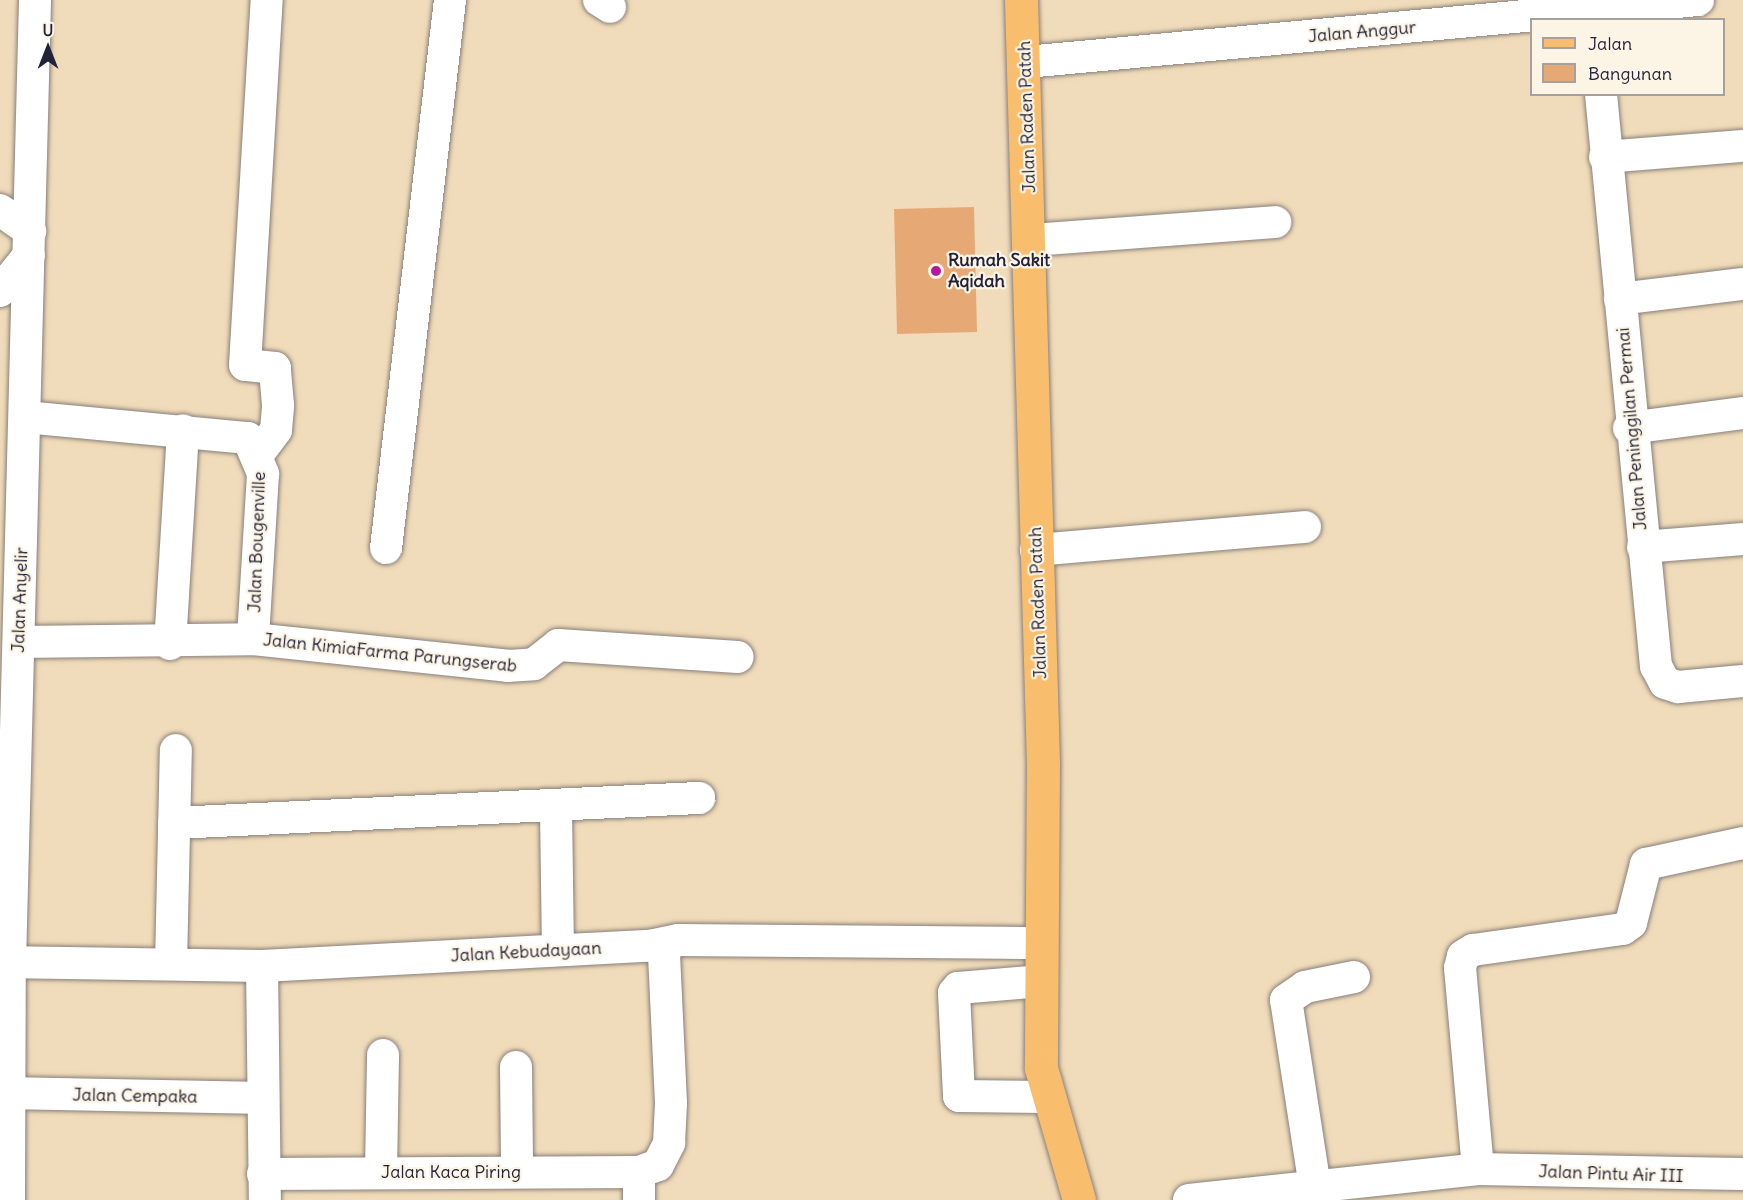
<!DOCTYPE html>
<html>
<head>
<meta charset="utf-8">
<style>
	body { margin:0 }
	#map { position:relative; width:1743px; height:1200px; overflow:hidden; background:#f0dcba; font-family:Delius,sans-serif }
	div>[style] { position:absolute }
	.building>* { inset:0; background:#e6a975 }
	.roads { filter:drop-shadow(0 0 2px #897f7a) drop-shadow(0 0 2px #897f7a) }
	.minor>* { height:32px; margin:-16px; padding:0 16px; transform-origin:16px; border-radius:16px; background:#fff }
	.major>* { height:33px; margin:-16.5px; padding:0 16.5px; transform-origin:16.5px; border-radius:16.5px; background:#f9be6d }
	.dots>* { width:16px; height:16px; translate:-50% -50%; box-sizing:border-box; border:3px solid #fcf5e5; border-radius:50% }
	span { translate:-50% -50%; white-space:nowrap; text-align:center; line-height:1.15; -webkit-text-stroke:4.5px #fcf5e5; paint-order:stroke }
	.street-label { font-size:18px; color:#22223b }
	.poi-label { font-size:18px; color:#22223b; font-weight:700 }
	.left { translate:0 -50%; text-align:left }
	.legend { position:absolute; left:1530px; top:18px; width:195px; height:78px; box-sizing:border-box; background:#fcf5e5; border:2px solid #a5a1a1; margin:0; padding:8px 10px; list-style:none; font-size:18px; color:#22223b }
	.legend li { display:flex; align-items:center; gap:12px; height:30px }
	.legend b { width:30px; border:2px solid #a5a1a1 }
	.north { position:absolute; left:18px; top:18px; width:60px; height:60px; -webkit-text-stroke:4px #fcf5e5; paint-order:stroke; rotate:0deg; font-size:16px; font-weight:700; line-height:24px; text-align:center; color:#22223b }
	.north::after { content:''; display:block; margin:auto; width:21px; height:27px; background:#22223b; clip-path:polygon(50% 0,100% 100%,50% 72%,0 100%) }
</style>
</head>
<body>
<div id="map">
	<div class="building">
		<i style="clip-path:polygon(974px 207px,977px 332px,897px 334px,894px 209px)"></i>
	</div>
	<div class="roads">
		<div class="minor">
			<i style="left:599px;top:0;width:13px;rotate:32deg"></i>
			<i style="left:1026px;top:62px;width:675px;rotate:-5.27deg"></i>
			<i style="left:1601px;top:94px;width:575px;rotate:84.51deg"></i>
			<i style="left:1656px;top:666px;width:19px;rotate:62deg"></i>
			<i style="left:1665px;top:683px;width:14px;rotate:17deg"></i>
			<i style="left:1678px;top:687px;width:65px;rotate:-5.3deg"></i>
			<i style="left:1605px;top:157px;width:138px;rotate:-4.6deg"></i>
			<i style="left:0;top:210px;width:37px;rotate:35deg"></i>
			<i style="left:1031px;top:240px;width:245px;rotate:-4.2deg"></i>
			<i style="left:0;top:291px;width:46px;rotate:-51.1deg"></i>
			<i style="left:1620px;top:299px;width:124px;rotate:-7deg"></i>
			<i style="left:25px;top:417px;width:224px;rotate:5.4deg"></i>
			<i style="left:248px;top:438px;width:39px;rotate:67deg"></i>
			<i style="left:263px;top:474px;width:165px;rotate:93.5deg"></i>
			<i style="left:1629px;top:428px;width:115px;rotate:-7.5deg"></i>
			<i style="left:258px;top:454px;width:30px;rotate:-53deg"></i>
			<i style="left:276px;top:430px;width:25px;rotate:-85deg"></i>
			<i style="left:278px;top:405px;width:37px;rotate:-95deg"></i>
			<i style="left:275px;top:368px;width:30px;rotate:-174deg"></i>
			<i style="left:245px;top:365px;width:366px;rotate:-86.6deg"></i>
			<i style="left:1643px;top:547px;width:100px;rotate:-4.6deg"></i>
			<i style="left:386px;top:548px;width:552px;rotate:-83.34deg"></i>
			<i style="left:1036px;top:550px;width:270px;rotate:-4.9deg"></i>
			<i style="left:19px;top:642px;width:234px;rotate:-0.7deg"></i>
			<i style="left:253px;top:639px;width:256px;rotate:6deg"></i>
			<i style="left:508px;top:666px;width:26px;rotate:-4deg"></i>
			<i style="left:534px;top:664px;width:31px;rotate:-38deg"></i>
			<i style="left:558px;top:645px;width:180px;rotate:3.8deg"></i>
			<i style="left:170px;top:644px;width:214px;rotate:-86.5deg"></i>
			<i style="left:556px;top:809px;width:141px;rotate:89.2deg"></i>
			<i style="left:174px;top:823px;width:526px;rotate:-2.73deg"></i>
			<i style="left:0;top:962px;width:262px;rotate:0.9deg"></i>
			<i style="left:262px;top:966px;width:389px;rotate:-3deg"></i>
			<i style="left:650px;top:946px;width:29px;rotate:-12deg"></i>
			<i style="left:678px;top:940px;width:364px;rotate:0.5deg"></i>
			<i style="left:171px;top:964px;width:214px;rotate:-88.7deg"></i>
			<i style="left:262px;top:966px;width:234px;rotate:89.3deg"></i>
			<i style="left:1042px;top:981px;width:84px;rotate:175.2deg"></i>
			<i style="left:958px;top:988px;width:6px;rotate:129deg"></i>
			<i style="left:954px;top:993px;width:103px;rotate:87.2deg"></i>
			<i style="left:959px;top:1096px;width:86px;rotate:0.7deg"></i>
			<i style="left:516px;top:1067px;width:104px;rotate:89.4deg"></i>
			<i style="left:8px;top:1093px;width:255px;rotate:1.1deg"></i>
			<i style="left:1478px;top:1169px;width:202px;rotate:-95.1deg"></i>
			<i style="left:1460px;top:968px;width:12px;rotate:-76deg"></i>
			<i style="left:1463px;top:956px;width:12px;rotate:-31deg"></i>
			<i style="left:1473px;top:950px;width:151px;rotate:-8deg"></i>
			<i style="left:1623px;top:929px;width:10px;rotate:-37deg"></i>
			<i style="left:1631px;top:923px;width:61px;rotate:-75.7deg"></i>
			<i style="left:1646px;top:864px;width:99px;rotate:-12.2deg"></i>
			<i style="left:381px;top:1172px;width:117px;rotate:-89deg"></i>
			<i style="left:639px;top:1172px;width:28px;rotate:90deg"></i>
			<i style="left:263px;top:1174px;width:376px;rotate:-0.3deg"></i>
			<i style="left:639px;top:1172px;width:20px;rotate:-20deg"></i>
			<i style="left:658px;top:1165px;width:25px;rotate:-63deg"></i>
			<i style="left:669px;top:1143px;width:40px;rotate:-87.1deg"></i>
			<i style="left:671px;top:1103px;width:148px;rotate:-92.7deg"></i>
			<i style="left:664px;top:955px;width:12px;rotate:-70deg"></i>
			<i style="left:1315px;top:1187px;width:189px;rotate:-98.8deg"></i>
			<i style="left:1286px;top:1000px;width:23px;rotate:-34deg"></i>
			<i style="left:1305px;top:987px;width:50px;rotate:-11.5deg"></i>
			<i style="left:9px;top:1200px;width:238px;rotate:-89.8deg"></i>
			<i style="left:10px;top:962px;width:962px;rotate:-88.51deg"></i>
			<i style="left:1189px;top:1200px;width:291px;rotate:-6.1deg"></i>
			<i style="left:1478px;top:1169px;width:265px;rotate:1.1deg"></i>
		</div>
		<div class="major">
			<i style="left:1021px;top:0;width:764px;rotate:88.35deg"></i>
			<i style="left:1043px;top:764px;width:304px;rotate:90.4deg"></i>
			<i style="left:1041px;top:1068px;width:137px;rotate:73.9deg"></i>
		</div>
	</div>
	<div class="dots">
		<i style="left:936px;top:271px;background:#b5179e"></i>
	</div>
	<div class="street-label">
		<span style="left:1362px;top:32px;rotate:-5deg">Jalan Anggur</span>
		<span style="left:1027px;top:117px;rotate:-92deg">Jalan Raden Patah</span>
		<span style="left:1632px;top:429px;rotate:-95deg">Jalan Peninggilan Permai</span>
		<span style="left:257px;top:542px;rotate:-88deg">Jalan Bougenville</span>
		<span style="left:20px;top:600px;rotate:-88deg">Jalan Anyelir</span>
		<span style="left:1038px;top:603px;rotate:-92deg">Jalan Raden Patah</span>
		<span style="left:390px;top:653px;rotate:6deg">Jalan KimiaFarma Parungserab</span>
		<span style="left:526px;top:952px;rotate:-3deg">Jalan Kebudayaan</span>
		<span style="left:135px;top:1096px;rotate:1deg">Jalan Cempaka</span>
		<span style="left:451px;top:1172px">Jalan Kaca Piring</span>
		<span style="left:1611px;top:1174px;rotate:2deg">Jalan Pintu Air III</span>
	</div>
	<div class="poi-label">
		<span class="left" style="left:948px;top:271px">Rumah Sakit<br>Aqidah</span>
	</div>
	<ul class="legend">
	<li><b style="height:8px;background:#f9be6d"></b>Jalan</li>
	<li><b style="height:16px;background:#e6a975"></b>Bangunan</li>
	</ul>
	<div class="north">U</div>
</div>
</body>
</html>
